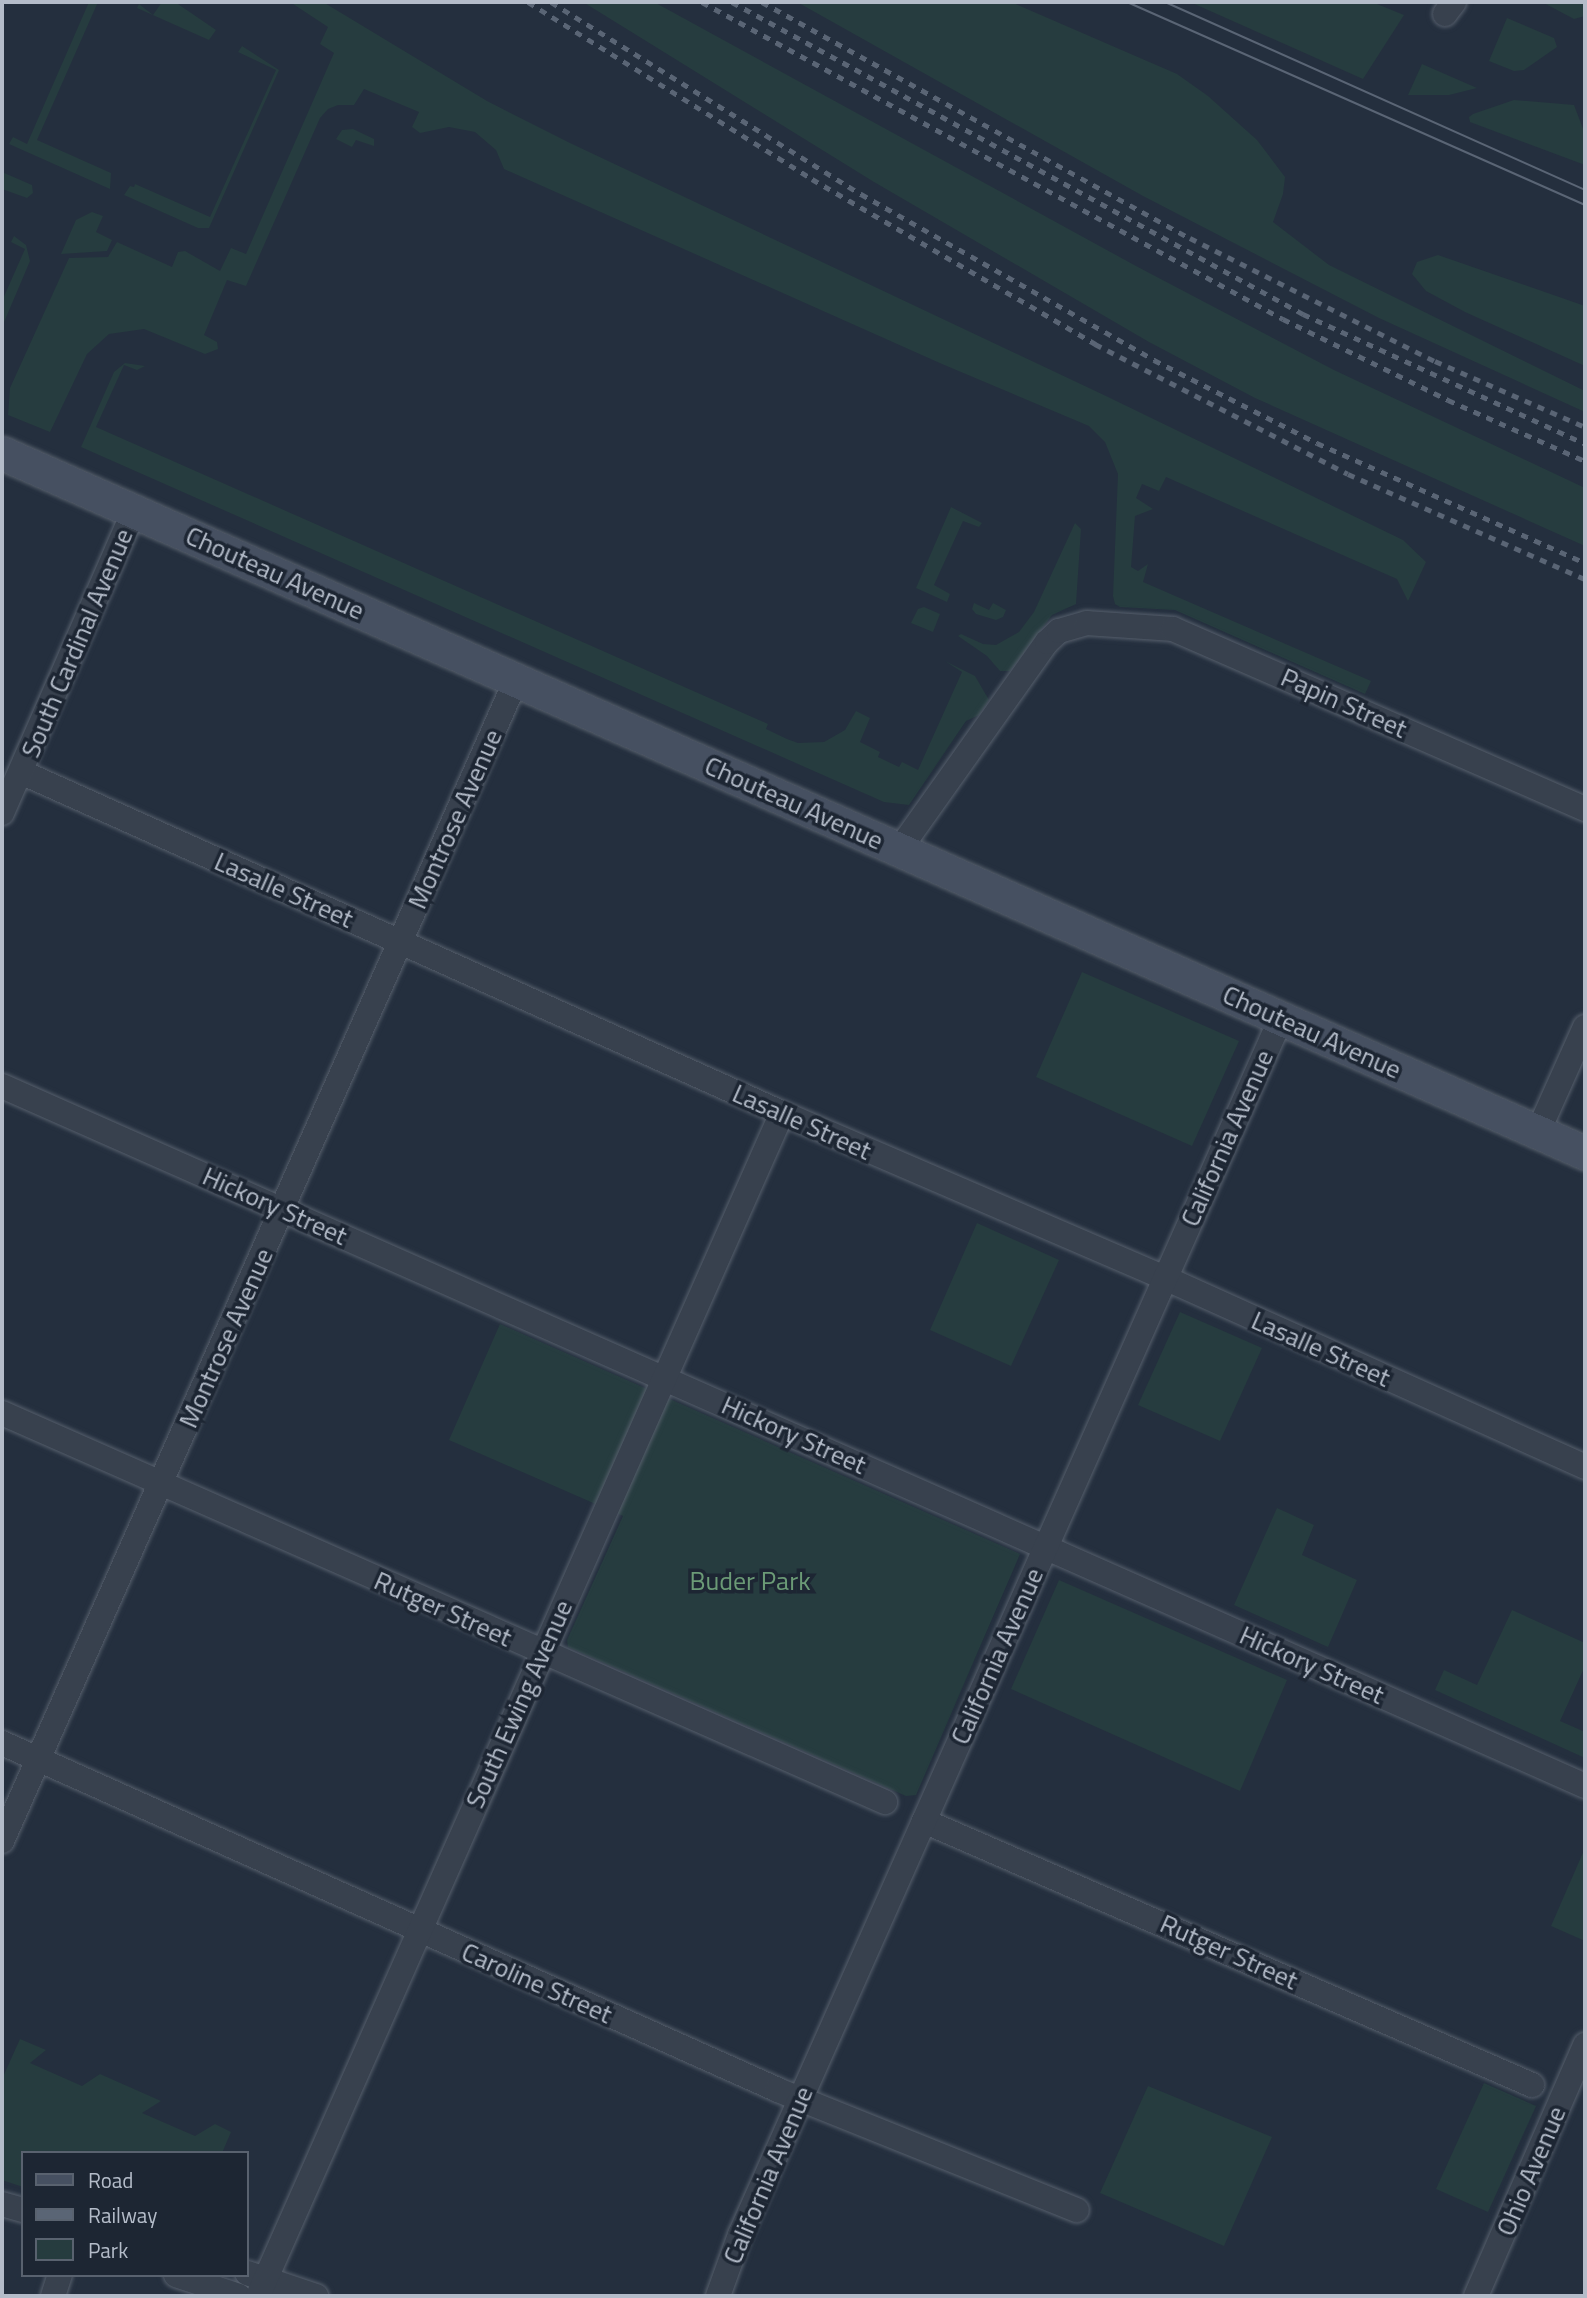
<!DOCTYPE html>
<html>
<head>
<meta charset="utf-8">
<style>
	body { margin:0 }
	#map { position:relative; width:1587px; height:2298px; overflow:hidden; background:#242f3e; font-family:"Titillium Web",sans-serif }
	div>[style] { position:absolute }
	.green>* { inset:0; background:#263c3f }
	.roads { filter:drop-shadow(0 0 2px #565f6c) drop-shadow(0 0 2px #565f6c) }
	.minor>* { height:24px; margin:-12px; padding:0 12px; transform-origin:12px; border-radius:12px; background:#38414e }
	.secondary>* { height:33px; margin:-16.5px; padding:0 16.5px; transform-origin:16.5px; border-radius:16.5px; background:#465061 }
	.tram>* { height:2px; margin:-1px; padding:0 1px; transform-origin:1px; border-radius:1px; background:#5a6575 }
	.rail>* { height:5px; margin-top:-2.5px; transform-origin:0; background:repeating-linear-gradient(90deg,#5a6575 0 7px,transparent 0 14px) }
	span { translate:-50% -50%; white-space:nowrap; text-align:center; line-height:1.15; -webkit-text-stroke:7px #1d2633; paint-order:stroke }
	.street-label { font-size:26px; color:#b4bcc9 }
	.park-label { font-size:26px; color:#6b9a76 }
	.frame { position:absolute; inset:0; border:4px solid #b4bcc9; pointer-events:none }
	.legend { position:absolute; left:21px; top:2151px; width:228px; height:126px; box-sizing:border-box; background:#1d2633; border:2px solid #59626f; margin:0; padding:9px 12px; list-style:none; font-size:21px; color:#b4bcc9 }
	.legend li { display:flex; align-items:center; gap:14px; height:35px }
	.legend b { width:35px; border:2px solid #59626f }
</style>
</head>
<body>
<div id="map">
	<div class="green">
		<i style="clip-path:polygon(89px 2px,98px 2px,37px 140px,111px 173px,110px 189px,9px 144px,13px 137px,27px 144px)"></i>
		<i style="clip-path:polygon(162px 2px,175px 2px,216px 30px,209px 40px,137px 8px,139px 4px,153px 15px)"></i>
		<i style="clip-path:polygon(290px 2px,323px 2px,487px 101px,570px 143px,1106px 396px,1403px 540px,1426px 562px,1408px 601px,1397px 579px,1166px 477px,1159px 491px,1142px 484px,1136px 498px,1153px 509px,1135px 516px,1131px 567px,1138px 571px,1148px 564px,1143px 582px,1371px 681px,1365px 694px,1175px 610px,1120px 607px,1115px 604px,1113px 596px,1118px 474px,1105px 442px,1089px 426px,942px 364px,504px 169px,496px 150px,475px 132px,449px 127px,420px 133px,412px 127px,419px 112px,364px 89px,354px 105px,338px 105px,328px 109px,320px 118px,246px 286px,227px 280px,204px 335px,217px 342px,218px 349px,205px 354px,144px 329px,109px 334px,87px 354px,50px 432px,8px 415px,10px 388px,69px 258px,108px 257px,117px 242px,172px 267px,178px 252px,185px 251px,220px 271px,231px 248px,246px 254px,334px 53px,320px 44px,328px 27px)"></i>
		<i style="clip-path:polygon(583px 2px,654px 2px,1136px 266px,1334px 370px,1585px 488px,1585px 546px,1255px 398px,1149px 342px,874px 182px)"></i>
		<i style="clip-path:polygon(797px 2px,1011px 2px,1177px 74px,1208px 96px,1257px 140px,1285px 177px,1283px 194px,1273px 222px,1329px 265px,1585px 391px,1585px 412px,1379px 318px,1143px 196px)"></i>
		<i style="clip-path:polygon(1190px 2px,1372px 2px,1404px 15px,1363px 79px)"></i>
		<i style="clip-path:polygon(1542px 2px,1585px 2px,1585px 16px,1574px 19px)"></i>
		<i style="clip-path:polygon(1507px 18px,1554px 38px,1557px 47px,1524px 70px,1514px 71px,1489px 61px)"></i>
		<i style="clip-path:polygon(242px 46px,279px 70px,209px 228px,198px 228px,124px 195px,130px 186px,134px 187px,135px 184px,210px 217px,276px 70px,238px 52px)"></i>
		<i style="clip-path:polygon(1422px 64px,1477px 88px,1449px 95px,1408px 95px)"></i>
		<i style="clip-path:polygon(1514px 100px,1574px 105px,1585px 134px,1585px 165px,1470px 122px,1469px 117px,1473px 114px)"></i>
		<i style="clip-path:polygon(353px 129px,374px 139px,374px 146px,356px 140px,352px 147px,336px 139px,342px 130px)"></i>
		<i style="clip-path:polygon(2px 172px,32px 185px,33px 193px,27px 198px,2px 189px)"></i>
		<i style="clip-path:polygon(92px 212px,103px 216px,96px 232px,112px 240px,107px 251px,61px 254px,76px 220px)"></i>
		<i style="clip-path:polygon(14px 236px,26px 245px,30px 261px,2px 327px,2px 301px,25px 249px,11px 242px)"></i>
		<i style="clip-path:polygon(1438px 255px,1585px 306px,1585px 366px,1465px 312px,1426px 291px,1412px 274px,1417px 262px)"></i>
		<i style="clip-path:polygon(125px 363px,145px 366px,137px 370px,124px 365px,96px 427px,768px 724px,766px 729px,787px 739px,798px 743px,824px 742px,845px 730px,856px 711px,870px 718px,860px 742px,880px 752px,878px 757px,899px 767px,902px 762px,918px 770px,962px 672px,945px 661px,975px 676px,989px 700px,979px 715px,966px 721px,909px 805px,884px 802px,81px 447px,114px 372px)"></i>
		<i style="clip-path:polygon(951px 507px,982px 523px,979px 527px,963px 521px,934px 585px,950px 594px,947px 602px,916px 588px)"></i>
		<i style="clip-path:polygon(1075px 523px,1081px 529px,1076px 604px,1052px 615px,1010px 671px,1000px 671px,987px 656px,958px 636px,961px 634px,983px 644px,996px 645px,1019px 632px,1034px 612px)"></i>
		<i style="clip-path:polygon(974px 603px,989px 610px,993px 603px,1006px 610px,1003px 617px,996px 620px,976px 614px,972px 609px)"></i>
		<i style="clip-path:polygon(924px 607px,940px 614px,933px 632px,911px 623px,918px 609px)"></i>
		<i style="clip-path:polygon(1082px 972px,1239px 1041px,1192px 1146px,1036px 1077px)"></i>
		<i style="clip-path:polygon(977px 1223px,1059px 1260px,1011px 1366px,930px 1330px)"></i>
		<i style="clip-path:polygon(1180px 1312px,1262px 1348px,1220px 1441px,1138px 1405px)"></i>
		<i style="clip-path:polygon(500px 1324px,1020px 1554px,916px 1795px,906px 1796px,568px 1647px,567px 1640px,623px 1516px,449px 1440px)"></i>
		<i style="clip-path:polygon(1277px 1508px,1314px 1525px,1302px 1555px,1357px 1580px,1328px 1647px,1234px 1605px)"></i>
		<i style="clip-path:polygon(1059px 1580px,1287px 1680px,1240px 1791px,1011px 1689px)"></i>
		<i style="clip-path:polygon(1512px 1610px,1585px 1643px,1585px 1666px,1560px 1721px,1585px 1732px,1585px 1758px,1435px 1690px,1444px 1670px,1477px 1685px)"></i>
		<i style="clip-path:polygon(1585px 1848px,1585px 1941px,1551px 1926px)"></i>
		<i style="clip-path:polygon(20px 2039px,46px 2050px,30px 2063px,82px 2086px,100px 2074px,161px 2101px,142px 2113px,195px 2136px,215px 2124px,231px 2132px,222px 2153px,23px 2153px,23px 2187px,2px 2180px,2px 2079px)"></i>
		<i style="clip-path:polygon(1484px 2083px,1536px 2106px,1488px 2212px,1436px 2189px)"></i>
		<i style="clip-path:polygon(1148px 2086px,1272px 2137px,1224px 2246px,1100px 2193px)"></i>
	</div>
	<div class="roads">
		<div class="minor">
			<i style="left:1445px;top:14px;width:15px;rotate:-53deg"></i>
			<i style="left:21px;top:772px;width:834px;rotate:24.14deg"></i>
			<i style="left:782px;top:1113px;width:417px;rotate:23.3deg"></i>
			<i style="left:1165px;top:1278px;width:461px;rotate:24.2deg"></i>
			<i style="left:2px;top:813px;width:330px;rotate:-66.4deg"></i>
			<i style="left:899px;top:850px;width:255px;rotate:-54.6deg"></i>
			<i style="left:1047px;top:642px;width:16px;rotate:-43deg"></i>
			<i style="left:1059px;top:631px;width:29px;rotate:-16deg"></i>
			<i style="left:1087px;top:623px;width:86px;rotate:4deg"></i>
			<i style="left:1173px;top:629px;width:450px;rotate:23.6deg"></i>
			<i style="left:2px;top:1086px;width:1731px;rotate:23.85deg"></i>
			<i style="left:1538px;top:1132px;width:115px;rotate:-65.9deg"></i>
			<i style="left:2px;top:1413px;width:965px;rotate:23.78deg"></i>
			<i style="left:2px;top:1743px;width:850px;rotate:24.09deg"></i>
			<i style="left:778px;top:2090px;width:322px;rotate:21.9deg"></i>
			<i style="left:924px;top:1821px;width:663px;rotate:23.47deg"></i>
			<i style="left:2px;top:1841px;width:1270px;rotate:-66.12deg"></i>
			<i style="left:2px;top:2204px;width:22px;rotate:16deg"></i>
			<i style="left:247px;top:2273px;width:73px;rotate:18.4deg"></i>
			<i style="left:176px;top:2275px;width:66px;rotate:18.4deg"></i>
			<i style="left:53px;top:2296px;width:22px;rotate:-72deg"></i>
			<i style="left:258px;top:2296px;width:1294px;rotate:-66.11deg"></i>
			<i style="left:718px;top:2296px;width:65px;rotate:-70.2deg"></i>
			<i style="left:740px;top:2235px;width:1332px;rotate:-66.03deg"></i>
			<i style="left:1476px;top:2296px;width:274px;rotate:-66.5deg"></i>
		</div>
		<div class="secondary">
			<i style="left:2px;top:453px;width:1731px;rotate:23.85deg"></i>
		</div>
	</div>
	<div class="tram">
		<i style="left:1127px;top:2px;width:501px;rotate:23.9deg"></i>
		<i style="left:1165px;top:2px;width:460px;rotate:24.1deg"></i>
	</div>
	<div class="rail">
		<i style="left:528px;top:2px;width:335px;rotate:31.9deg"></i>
		<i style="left:812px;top:179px;width:328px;rotate:30.2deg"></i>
		<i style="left:1095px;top:344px;width:284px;rotate:27.2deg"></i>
		<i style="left:1348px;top:474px;width:259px;rotate:23.9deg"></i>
		<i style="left:551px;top:2px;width:365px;rotate:31.8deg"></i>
		<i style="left:861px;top:194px;width:337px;rotate:29.5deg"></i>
		<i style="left:1154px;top:360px;width:183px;rotate:27deg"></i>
		<i style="left:1317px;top:443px;width:294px;rotate:24.1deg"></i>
		<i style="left:702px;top:2px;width:662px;rotate:28.62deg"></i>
		<i style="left:1283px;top:319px;width:184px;rotate:26.1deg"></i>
		<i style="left:1448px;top:400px;width:150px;rotate:24deg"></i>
		<i style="left:732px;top:2px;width:651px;rotate:28.65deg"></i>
		<i style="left:1303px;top:314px;width:311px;rotate:24.7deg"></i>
		<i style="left:762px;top:2px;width:489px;rotate:28.9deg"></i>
		<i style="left:1190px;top:238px;width:274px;rotate:26.7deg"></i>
		<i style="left:1435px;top:361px;width:164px;rotate:23.7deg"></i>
	</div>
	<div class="street-label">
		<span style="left:275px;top:573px;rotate:24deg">Chouteau Avenue</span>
		<span style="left:77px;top:643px;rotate:-67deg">South Cardinal Avenue</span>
		<span style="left:1344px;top:703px;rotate:24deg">Papin Street</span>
		<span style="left:794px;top:803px;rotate:24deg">Chouteau Avenue</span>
		<span style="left:455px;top:819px;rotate:-66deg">Montrose Avenue</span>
		<span style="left:284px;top:890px;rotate:24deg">Lasalle Street</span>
		<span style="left:1312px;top:1032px;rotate:24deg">Chouteau Avenue</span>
		<span style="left:802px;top:1122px;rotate:24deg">Lasalle Street</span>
		<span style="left:1227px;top:1138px;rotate:-66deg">California Avenue</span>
		<span style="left:275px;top:1206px;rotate:24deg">Hickory Street</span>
		<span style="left:226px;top:1338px;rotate:-66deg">Montrose Avenue</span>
		<span style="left:1321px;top:1349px;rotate:24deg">Lasalle Street</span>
		<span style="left:794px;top:1435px;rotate:24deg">Hickory Street</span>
		<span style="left:443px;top:1609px;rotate:24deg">Rutger Street</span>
		<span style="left:997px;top:1656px;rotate:-66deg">California Avenue</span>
		<span style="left:1312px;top:1665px;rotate:24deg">Hickory Street</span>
		<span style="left:519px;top:1704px;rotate:-66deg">South Ewing Avenue</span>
		<span style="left:1229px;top:1952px;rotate:24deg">Rutger Street</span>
		<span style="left:537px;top:1983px;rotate:24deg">Caroline Street</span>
		<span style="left:1531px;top:2171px;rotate:-67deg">Ohio Avenue</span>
		<span style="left:768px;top:2175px;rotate:-67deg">California Avenue</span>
	</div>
	<div class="park-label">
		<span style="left:750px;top:1581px">Buder Park</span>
	</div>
	<div class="frame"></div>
	<ul class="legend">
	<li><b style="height:9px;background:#465061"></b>Road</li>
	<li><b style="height:9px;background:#5a6575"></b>Railway</li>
	<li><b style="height:19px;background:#263c3f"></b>Park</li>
	</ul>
</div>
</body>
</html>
